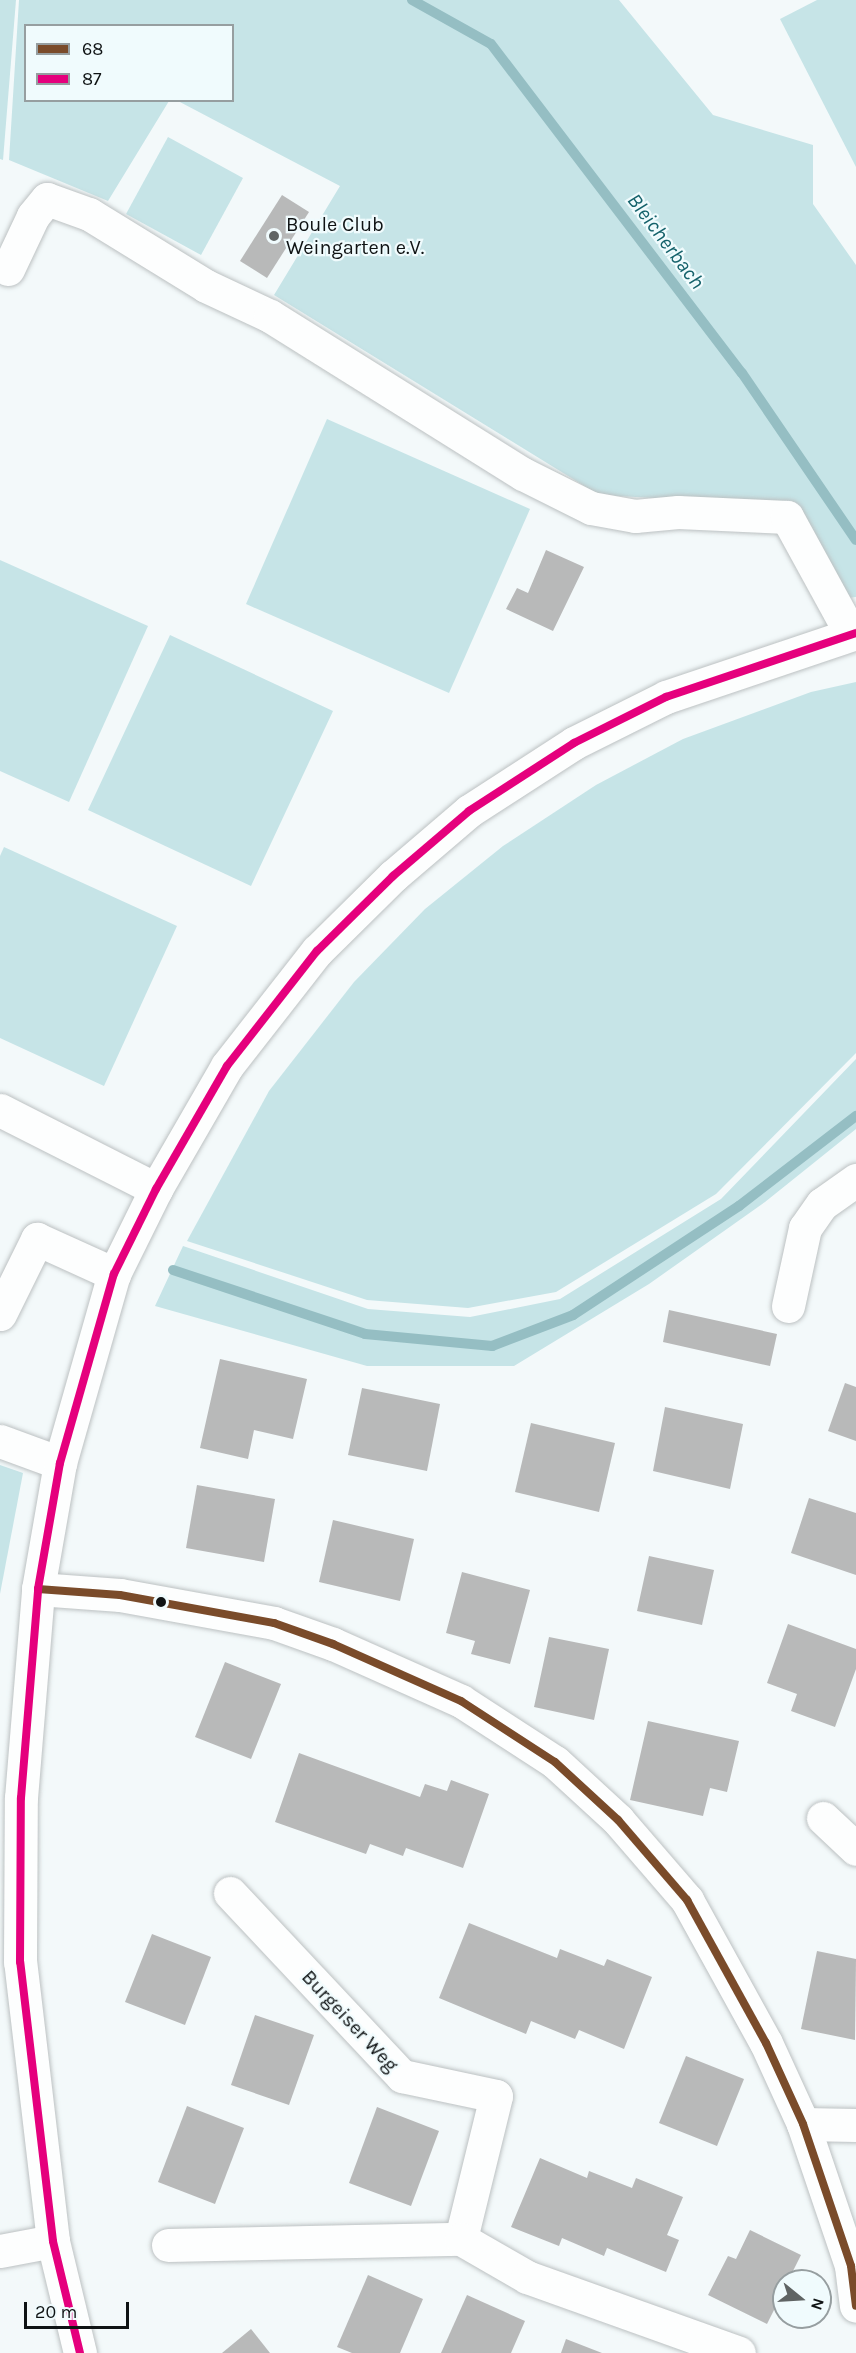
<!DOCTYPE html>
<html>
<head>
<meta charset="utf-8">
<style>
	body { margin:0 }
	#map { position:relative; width:856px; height:2353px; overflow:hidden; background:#f3f9fa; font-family:Karla,sans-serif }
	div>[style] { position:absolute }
	.green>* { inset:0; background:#c6e4e7 }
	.stream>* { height:10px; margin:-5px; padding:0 5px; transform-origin:5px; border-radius:5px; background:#95bec3 }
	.building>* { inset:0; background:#b8b9b9 }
	.roads { filter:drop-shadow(0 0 2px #bcc1c2) drop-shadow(0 0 2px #bcc1c2) }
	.minor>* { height:33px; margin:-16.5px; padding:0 16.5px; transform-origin:16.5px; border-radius:16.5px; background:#fdfefe }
	.bus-1>* { height:8px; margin:-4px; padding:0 4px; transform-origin:4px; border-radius:4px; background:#7a4b2a }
	.bus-2>* { height:8px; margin:-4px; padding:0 4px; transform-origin:4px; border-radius:4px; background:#e5007d }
	.dots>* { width:16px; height:16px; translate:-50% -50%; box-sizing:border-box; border:3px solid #f0fbfd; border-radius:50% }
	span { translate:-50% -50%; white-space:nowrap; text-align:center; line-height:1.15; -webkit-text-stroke:4.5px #f0fbfd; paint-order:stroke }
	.poi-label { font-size:20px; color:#0f1314 }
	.left { translate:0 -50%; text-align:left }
	.street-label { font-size:20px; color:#0f1314 }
	.water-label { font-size:21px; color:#15626b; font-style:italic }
	.legend { position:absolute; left:24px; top:24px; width:210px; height:78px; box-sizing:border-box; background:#f0fbfd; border:2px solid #969ea0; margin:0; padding:8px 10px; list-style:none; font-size:18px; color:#0f1314 }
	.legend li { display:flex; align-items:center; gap:12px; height:30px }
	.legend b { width:30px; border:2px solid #969ea0 }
	.north { position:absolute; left:772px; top:2269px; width:60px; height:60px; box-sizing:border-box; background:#f0fbfd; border:2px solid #969ea0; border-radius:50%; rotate:108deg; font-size:16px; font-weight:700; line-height:24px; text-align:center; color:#0f1314 }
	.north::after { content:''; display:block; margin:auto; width:21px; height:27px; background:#5f6464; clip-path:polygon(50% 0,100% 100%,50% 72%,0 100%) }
	.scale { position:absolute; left:24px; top:2302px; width:105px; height:27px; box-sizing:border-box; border:3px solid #0f1314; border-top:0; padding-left:8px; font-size:18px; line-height:21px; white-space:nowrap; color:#0f1314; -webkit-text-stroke:4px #f0fbfd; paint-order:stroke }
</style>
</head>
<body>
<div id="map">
	<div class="green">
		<i style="clip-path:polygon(0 0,16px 0,3px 160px,0 159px)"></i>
		<i style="clip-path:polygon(19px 0,619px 0,713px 115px,813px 145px,813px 204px,856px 265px,856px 597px,847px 598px,800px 513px,673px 499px,599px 495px,274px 295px,340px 186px,178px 101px,232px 100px,232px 26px,26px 26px,26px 100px,169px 101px,108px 201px,9px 160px)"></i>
		<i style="clip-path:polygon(817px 0,856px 0,856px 167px,780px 19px)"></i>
		<i style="clip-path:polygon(168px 137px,243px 178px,201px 255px,126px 214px)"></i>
		<i style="clip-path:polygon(327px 419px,530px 509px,449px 693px,246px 604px)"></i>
		<i style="clip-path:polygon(0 560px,148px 626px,69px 802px,0 771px)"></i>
		<i style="clip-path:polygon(170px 635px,333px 711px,251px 886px,88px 810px)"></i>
		<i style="clip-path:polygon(856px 682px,856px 1053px,716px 1194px,556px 1292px,468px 1308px,367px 1300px,187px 1241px,269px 1091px,354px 982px,425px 909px,503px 846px,596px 785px,683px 739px,811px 692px)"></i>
		<i style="clip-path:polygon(4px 847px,177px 926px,104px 1086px,0 1038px,0 856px)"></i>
		<i style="clip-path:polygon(856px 1059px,856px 1129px,765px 1202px,649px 1284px,514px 1366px,367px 1366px,155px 1306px,183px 1246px,368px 1309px,470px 1317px,560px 1299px,721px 1199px)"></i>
		<i style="clip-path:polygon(0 1465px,23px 1473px,0 1594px)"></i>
	</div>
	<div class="stream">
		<i style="left:412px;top:0;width:90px;rotate:29.1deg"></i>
		<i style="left:491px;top:44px;width:414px;rotate:52.7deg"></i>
		<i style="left:742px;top:373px;width:202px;rotate:55.7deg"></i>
		<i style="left:173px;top:1270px;width:202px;rotate:18.4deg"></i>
		<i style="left:365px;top:1334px;width:128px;rotate:5.4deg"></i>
		<i style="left:492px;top:1346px;width:87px;rotate:-20.9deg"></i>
		<i style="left:573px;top:1315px;width:199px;rotate:-33.3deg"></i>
		<i style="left:739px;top:1206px;width:148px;rotate:-37.6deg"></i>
	</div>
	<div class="building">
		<i style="clip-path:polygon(282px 195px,309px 212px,267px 278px,240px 261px)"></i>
		<i style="clip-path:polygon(546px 550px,584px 567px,553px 631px,506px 609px,517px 588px,528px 593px)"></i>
		<i style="clip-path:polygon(669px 1310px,777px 1334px,770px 1366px,663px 1342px)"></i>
		<i style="clip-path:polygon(220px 1359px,307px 1379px,293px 1439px,254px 1430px,248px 1459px,200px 1448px)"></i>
		<i style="clip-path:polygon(845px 1383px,856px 1387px,856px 1441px,828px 1431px)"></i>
		<i style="clip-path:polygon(362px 1388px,440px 1404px,427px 1471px,348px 1455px)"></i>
		<i style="clip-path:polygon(665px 1407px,743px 1424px,730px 1489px,653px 1471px)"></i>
		<i style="clip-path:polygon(531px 1423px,615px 1443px,599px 1512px,515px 1492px)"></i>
		<i style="clip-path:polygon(197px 1485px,275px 1499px,264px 1562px,186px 1548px)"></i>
		<i style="clip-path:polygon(809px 1498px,856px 1513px,856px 1575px,791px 1553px)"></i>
		<i style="clip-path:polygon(333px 1520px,414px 1539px,400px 1601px,319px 1582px)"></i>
		<i style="clip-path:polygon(649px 1556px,714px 1570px,702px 1625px,637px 1611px)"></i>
		<i style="clip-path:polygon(462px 1572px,530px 1590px,510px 1664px,471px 1654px,475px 1641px,446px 1633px)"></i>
		<i style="clip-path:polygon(788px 1624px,856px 1649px,856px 1669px,835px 1727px,791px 1711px,797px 1694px,767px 1683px)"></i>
		<i style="clip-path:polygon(549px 1637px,609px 1649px,594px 1720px,534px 1707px)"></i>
		<i style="clip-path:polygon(225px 1662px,281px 1684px,251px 1759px,195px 1737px)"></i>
		<i style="clip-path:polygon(648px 1721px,739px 1741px,727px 1792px,710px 1788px,703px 1816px,630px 1800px)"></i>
		<i style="clip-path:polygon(299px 1753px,420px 1797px,425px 1784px,447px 1791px,451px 1780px,489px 1794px,463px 1868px,406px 1848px,403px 1856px,370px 1844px,366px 1854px,275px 1822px)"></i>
		<i style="clip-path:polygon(469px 1923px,557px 1958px,560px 1949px,604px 1966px,607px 1959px,652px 1977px,624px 2049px,579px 2030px,575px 2039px,531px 2021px,526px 2034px,439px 1998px)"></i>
		<i style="clip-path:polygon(152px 1934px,211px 1957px,185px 2025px,125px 2002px)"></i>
		<i style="clip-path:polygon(817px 1951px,856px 1959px,855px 2040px,801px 2029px)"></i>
		<i style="clip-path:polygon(255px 2015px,314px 2035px,289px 2105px,231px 2085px)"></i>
		<i style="clip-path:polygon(686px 2056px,744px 2079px,717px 2146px,659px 2123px)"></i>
		<i style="clip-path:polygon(187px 2106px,244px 2128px,215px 2204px,158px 2182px)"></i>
		<i style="clip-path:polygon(377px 2107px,439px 2131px,411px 2206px,349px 2183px)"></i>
		<i style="clip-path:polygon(540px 2158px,587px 2178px,589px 2171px,632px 2188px,636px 2178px,683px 2197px,667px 2235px,679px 2240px,666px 2272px,607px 2248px,604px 2256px,562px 2238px,559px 2246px,511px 2227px)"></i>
		<i style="clip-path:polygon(750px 2230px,801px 2255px,788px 2281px,784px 2281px,784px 2290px,767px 2324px,708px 2295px,728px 2256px,736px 2259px)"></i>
		<i style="clip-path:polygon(368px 2275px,423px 2299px,400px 2353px,352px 2353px,337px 2347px)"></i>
		<i style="clip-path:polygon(467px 2295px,525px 2321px,511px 2353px,441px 2353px)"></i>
		<i style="clip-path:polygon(251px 2329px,270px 2353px,222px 2353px)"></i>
		<i style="clip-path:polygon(566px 2339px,602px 2353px,561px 2353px)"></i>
	</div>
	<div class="roads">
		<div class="minor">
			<i style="left:8px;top:269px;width:59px;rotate:-64.7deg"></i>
			<i style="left:33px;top:216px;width:22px;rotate:-51deg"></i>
			<i style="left:47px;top:199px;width:45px;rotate:19.7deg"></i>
			<i style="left:89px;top:214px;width:137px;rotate:31.6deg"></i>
			<i style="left:206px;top:286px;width:71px;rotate:25.1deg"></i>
			<i style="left:270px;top:316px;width:298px;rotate:32deg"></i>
			<i style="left:523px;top:474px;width:76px;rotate:26.6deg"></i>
			<i style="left:591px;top:508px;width:45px;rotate:10.3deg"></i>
			<i style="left:635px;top:516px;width:43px;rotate:-5.3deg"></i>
			<i style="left:678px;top:512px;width:109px;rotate:2.6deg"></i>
			<i style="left:787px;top:517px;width:133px;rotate:61.3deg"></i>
			<i style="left:0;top:1110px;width:175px;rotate:26.9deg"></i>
			<i style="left:788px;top:1306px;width:80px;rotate:-77.7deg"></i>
			<i style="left:805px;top:1228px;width:29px;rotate:-55deg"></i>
			<i style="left:822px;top:1204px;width:42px;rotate:-35.2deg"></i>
			<i style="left:0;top:1314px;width:84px;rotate:-63.7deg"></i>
			<i style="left:37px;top:1239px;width:85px;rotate:24.4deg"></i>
			<i style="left:0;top:1441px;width:64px;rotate:20.1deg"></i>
			<i style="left:38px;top:1589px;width:82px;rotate:4.2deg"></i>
			<i style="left:120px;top:1595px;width:157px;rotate:10.3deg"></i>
			<i style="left:274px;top:1623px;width:63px;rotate:19.6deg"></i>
			<i style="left:333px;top:1644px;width:140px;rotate:24deg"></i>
			<i style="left:461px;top:1701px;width:112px;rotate:33deg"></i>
			<i style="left:555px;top:1762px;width:86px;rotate:42.6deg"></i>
			<i style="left:618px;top:1820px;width:106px;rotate:49.2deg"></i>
			<i style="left:687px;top:1900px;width:163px;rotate:61.1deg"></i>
			<i style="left:766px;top:2043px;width:89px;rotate:65.4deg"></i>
			<i style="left:803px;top:2124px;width:150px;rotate:71.3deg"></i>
			<i style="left:851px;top:2266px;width:40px;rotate:82.9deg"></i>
			<i style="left:823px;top:1818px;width:45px;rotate:43.2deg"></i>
			<i style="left:230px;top:1893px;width:251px;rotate:46.8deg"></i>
			<i style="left:402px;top:2076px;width:96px;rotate:12deg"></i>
			<i style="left:496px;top:2096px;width:147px;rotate:103.8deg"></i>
			<i style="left:803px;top:2124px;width:53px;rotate:1.1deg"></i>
			<i style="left:168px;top:2245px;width:293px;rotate:-1.2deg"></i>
			<i style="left:461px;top:2239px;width:76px;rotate:29.9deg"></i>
			<i style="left:527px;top:2277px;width:225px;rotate:19.7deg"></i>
			<i style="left:0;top:2251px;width:54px;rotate:-10.7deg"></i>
			<i style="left:80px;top:2353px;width:115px;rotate:-103.6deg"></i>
			<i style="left:53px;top:2241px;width:281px;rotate:-96.7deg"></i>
			<i style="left:20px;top:1962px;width:164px;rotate:-89.7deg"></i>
			<i style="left:21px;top:1798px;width:210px;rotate:-85.3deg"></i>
			<i style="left:38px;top:1589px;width:128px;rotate:-80.1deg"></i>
			<i style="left:60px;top:1463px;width:197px;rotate:-74.1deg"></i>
			<i style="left:114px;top:1274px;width:95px;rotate:-63.7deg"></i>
			<i style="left:156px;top:1189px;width:142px;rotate:-60deg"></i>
			<i style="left:227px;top:1066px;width:146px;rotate:-52deg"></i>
			<i style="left:317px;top:951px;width:107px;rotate:-44.6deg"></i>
			<i style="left:393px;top:876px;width:100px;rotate:-40.5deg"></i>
			<i style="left:469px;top:811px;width:125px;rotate:-32.9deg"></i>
			<i style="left:574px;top:743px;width:103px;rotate:-26.6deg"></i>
			<i style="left:666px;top:697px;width:200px;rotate:-18.6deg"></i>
		</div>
	</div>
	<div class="bus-1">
		<i style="left:38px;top:1589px;width:82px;rotate:4.2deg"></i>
		<i style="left:120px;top:1595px;width:157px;rotate:10.3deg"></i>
		<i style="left:274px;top:1623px;width:63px;rotate:19.6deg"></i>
		<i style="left:333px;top:1644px;width:140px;rotate:24deg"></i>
		<i style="left:461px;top:1701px;width:112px;rotate:33deg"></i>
		<i style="left:555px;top:1762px;width:86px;rotate:42.6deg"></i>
		<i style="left:618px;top:1820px;width:106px;rotate:49.2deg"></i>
		<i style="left:687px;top:1900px;width:163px;rotate:61.1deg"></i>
		<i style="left:766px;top:2043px;width:89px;rotate:65.4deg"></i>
		<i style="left:803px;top:2124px;width:150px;rotate:71.3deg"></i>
		<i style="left:851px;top:2266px;width:40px;rotate:82.9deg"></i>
	</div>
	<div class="bus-2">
		<i style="left:80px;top:2353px;width:115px;rotate:-103.6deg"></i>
		<i style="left:53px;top:2241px;width:281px;rotate:-96.7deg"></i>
		<i style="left:20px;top:1962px;width:164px;rotate:-89.7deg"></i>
		<i style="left:21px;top:1798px;width:210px;rotate:-85.3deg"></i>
		<i style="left:38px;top:1589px;width:128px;rotate:-80.1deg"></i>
		<i style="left:60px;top:1463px;width:197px;rotate:-74.1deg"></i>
		<i style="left:114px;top:1274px;width:95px;rotate:-63.7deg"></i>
		<i style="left:156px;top:1189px;width:142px;rotate:-60deg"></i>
		<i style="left:227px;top:1066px;width:146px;rotate:-52deg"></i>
		<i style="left:317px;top:951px;width:107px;rotate:-44.6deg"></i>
		<i style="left:393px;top:876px;width:100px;rotate:-40.5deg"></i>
		<i style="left:469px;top:811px;width:125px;rotate:-32.9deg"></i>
		<i style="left:574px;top:743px;width:103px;rotate:-26.6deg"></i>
		<i style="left:666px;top:697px;width:200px;rotate:-18.6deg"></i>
	</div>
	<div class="dots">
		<i style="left:274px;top:236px;background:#5f6464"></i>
		<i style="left:161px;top:1602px;background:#0f1314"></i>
	</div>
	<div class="poi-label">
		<span class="left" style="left:286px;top:236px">Boule Club<br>Weingarten e.V.</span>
	</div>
	<div class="street-label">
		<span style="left:350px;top:2021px;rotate:47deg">Burgeiser Weg</span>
	</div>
	<div class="water-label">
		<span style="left:666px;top:241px;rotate:53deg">Bleicherbach</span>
	</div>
	<ul class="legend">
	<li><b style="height:8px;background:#7a4b2a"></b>68</li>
	<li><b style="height:8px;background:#e5007d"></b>87</li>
	</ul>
	<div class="north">N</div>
	<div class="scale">20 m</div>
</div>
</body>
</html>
